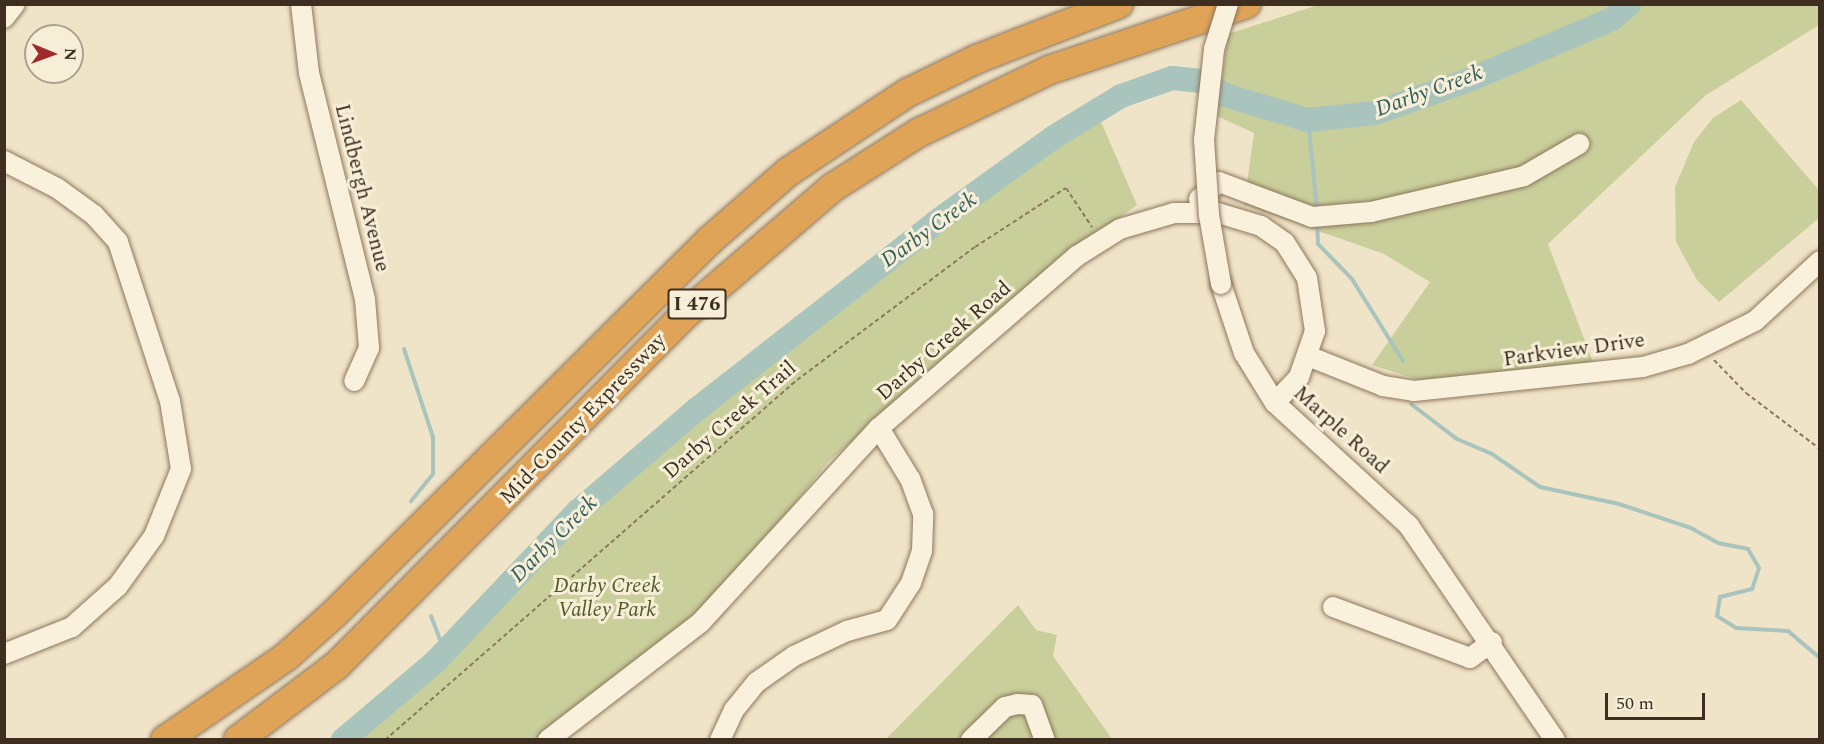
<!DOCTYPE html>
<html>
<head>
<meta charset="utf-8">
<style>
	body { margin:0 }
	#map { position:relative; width:1824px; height:744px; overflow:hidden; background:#f0e4c8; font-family:Spectral,serif }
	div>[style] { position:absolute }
	.green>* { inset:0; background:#c9cf9b }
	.stream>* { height:4px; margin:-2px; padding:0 2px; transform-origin:2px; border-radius:2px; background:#a9c4bc }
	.river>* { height:24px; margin:-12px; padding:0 12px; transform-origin:12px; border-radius:12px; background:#a9c4bc }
	.path>* { height:2px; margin-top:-1px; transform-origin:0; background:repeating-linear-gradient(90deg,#8d765c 0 4.5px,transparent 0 7.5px) }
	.roads { filter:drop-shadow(0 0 2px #8d765c) drop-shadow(0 0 2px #8d765c) }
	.minor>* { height:20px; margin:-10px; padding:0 10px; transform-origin:10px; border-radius:10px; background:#faf1dc }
	.highway>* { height:28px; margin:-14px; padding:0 14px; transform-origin:14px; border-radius:14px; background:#e0a458 }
	.bridges { filter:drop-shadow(0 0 2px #8d765c) drop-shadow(0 0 2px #8d765c) }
	.minor-bridge>* { height:20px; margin:-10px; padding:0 10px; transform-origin:10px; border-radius:10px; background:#faf1dc }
	span { translate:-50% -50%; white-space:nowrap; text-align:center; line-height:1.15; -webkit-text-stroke:6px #f7eed8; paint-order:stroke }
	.shield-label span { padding:2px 4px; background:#f7eed8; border:2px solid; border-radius:4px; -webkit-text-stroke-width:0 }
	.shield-label { font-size:20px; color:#3d2e20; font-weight:700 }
	.street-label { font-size:21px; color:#3d2e20 }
	.park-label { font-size:21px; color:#4d5a26; font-style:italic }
	.water-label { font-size:22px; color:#2f5d5a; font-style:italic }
	.frame { position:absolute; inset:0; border:6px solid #3d2e20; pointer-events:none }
	.north { position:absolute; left:24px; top:24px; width:60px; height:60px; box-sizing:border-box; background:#f7eed8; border:2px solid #ada18e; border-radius:50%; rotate:91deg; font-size:16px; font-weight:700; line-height:24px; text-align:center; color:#3d2e20 }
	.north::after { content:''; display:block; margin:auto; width:21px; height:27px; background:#9e2a2b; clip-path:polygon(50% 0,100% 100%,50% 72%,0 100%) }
	.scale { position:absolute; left:1605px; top:693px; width:100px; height:27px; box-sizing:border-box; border:3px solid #3d2e20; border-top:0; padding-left:8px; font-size:18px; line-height:21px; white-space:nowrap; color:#3d2e20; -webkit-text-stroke:4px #f7eed8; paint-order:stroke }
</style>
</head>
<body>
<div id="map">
	<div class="green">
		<i style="clip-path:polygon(1318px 5px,1819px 5px,1819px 25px,1706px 95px,1548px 244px,1593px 362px,1419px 380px,1372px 365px,1430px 282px,1384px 254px,1244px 205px,1254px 133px,1217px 116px,1228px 34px)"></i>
		<i style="clip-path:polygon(1741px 100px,1819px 190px,1819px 218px,1719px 302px,1697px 280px,1676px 242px,1675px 187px,1694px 142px,1713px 118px)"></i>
		<i style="clip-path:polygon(1099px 117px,1137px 205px,1059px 261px,828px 462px,724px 592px,541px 739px,354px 740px,459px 648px,552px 547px,691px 422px,964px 210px)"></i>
		<i style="clip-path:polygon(1018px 605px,1036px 630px,1057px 635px,1053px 656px,1112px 739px,885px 740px)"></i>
	</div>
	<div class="stream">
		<i style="left:1308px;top:120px;width:89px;rotate:84.2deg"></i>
		<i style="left:1317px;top:223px;width:21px;rotate:87deg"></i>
		<i style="left:1318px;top:244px;width:49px;rotate:45.8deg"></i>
		<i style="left:1352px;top:279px;width:97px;rotate:58.1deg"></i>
		<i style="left:404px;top:349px;width:93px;rotate:71.8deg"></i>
		<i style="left:433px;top:437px;width:37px;rotate:90deg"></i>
		<i style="left:433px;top:474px;width:35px;rotate:129deg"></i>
		<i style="left:1411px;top:404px;width:58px;rotate:37.3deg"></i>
		<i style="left:1457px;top:439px;width:38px;rotate:23deg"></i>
		<i style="left:1492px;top:454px;width:58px;rotate:34.5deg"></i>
		<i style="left:1540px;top:487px;width:81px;rotate:12.1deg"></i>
		<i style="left:1619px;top:504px;width:76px;rotate:18.4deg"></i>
		<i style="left:1691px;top:528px;width:31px;rotate:29deg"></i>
		<i style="left:1718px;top:543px;width:31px;rotate:11deg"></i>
		<i style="left:1748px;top:549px;width:22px;rotate:60deg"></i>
		<i style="left:1759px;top:568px;width:22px;rotate:108deg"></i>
		<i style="left:1752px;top:589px;width:33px;rotate:166deg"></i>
		<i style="left:1720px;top:597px;width:19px;rotate:99deg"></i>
		<i style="left:1717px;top:616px;width:22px;rotate:32deg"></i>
		<i style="left:1736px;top:628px;width:52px;rotate:3.3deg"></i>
		<i style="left:1788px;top:631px;width:42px;rotate:40.2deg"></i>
		<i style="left:431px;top:616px;width:39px;rotate:69deg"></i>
	</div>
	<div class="river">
		<i style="left:343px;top:740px;width:122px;rotate:-40.3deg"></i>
		<i style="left:436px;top:661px;width:207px;rotate:-46.6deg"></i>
		<i style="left:578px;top:511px;width:157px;rotate:-40.6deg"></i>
		<i style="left:697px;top:409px;width:303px;rotate:-38deg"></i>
		<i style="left:936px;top:222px;width:145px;rotate:-35.8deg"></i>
		<i style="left:1054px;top:137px;width:79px;rotate:-31.5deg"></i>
		<i style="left:1121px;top:96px;width:54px;rotate:-19.4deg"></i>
		<i style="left:1172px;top:78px;width:29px;rotate:6deg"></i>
		<i style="left:1201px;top:81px;width:28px;rotate:30deg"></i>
		<i style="left:1225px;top:95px;width:87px;rotate:16.8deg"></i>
		<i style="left:1308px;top:120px;width:67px;rotate:-6deg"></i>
		<i style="left:1375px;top:113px;width:100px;rotate:-19.3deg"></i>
		<i style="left:1469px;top:80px;width:155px;rotate:-23.1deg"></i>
		<i style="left:1612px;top:19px;width:23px;rotate:-41deg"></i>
	</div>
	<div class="path">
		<i style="left:1714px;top:360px;width:46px;rotate:45.9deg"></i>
		<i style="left:1746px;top:393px;width:93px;rotate:37.1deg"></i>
		<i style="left:385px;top:740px;width:547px;rotate:-41.15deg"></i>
		<i style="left:797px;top:380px;width:222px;rotate:-36.8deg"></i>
		<i style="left:975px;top:247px;width:108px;rotate:-33deg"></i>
		<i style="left:1066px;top:188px;width:47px;rotate:56.3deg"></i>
	</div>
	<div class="roads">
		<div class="minor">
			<i style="left:301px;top:4px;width:69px;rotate:83.4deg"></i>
			<i style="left:309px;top:73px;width:233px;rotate:76.1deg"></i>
			<i style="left:365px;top:299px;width:49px;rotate:85.3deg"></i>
			<i style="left:369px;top:348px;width:36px;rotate:114deg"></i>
			<i style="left:4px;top:18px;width:18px;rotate:-52deg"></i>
			<i style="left:4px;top:161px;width:59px;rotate:27deg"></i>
			<i style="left:57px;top:188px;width:46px;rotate:36.1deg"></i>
			<i style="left:94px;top:215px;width:36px;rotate:48deg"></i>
			<i style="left:118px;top:242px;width:167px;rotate:71.9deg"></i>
			<i style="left:170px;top:401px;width:69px;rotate:80.8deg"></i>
			<i style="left:181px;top:469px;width:72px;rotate:111.9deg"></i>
			<i style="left:154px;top:536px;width:62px;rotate:125.8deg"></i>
			<i style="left:118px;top:586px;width:62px;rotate:138.3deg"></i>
			<i style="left:72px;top:627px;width:73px;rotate:158.3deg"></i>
			<i style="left:1199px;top:199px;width:26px;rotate:-40deg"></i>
			<i style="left:1219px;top:182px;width:99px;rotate:20.6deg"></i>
			<i style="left:1312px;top:217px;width:59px;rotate:-4.8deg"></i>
			<i style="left:1371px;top:212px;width:157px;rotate:-13.2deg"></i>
			<i style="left:1524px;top:176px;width:64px;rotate:-30.2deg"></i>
			<i style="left:1221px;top:284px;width:73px;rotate:71.6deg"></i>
			<i style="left:1244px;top:353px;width:59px;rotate:58.2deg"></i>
			<i style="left:1275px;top:403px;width:182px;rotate:42.5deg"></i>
			<i style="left:1409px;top:526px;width:259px;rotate:55.7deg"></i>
			<i style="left:1308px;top:356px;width:81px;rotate:21.8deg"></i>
			<i style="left:1383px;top:386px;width:31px;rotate:9deg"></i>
			<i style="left:1414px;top:391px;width:230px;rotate:-6deg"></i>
			<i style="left:1643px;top:367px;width:47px;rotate:-16.1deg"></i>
			<i style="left:1688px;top:354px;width:75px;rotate:-26.2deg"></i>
			<i style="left:1755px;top:321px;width:88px;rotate:-42.7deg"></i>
			<i style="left:1333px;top:607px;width:146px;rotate:20.4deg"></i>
			<i style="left:1470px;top:658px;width:27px;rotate:-36deg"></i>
			<i style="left:548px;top:740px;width:193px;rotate:-37.6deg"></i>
			<i style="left:701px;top:622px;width:263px;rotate:-47.5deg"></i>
			<i style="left:879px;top:428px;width:262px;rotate:-41deg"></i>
			<i style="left:1077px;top:256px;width:51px;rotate:-32.1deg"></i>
			<i style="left:1120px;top:229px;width:56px;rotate:-16.5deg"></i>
			<i style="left:1174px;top:213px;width:44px"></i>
			<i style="left:1218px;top:213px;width:45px;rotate:16.8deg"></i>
			<i style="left:1261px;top:226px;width:29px;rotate:35deg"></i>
			<i style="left:1285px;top:243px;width:41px;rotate:57.8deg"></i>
			<i style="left:1307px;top:278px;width:54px;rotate:81.4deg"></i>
			<i style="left:1315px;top:331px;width:49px;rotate:109.2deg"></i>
			<i style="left:1299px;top:377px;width:35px;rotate:133deg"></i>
			<i style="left:720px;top:740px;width:33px;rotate:-65deg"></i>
			<i style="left:734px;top:710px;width:36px;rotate:-51deg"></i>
			<i style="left:757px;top:682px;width:45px;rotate:-35.1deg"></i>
			<i style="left:794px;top:656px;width:59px;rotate:-25.3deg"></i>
			<i style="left:847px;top:631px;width:41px;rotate:-15.4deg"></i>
			<i style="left:887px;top:620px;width:44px;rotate:-57deg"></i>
			<i style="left:911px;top:583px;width:34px;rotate:-71deg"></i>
			<i style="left:922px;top:551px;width:37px;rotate:-88deg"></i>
			<i style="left:923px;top:514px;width:37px;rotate:-110deg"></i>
			<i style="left:910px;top:479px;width:60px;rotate:-121.3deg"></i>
			<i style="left:971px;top:740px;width:47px;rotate:-44.1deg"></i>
			<i style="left:1005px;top:707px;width:13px;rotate:-13deg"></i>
			<i style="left:1018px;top:704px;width:14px;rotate:4deg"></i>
			<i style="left:1032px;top:705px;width:37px;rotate:70deg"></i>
		</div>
		<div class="highway">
			<i style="left:165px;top:740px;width:148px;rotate:-34.5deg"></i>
			<i style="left:287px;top:656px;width:63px;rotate:-41.8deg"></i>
			<i style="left:334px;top:614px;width:530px;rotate:-44.85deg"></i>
			<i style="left:710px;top:240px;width:103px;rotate:-41.1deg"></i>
			<i style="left:788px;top:172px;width:143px;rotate:-33.6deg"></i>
			<i style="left:907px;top:93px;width:78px;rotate:-25.9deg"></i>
			<i style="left:977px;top:59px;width:152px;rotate:-21.2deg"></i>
			<i style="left:238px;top:740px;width:124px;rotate:-37.1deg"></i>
			<i style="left:337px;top:665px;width:499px;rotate:-45.2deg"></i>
			<i style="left:689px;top:311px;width:189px;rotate:-40.7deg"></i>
			<i style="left:832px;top:188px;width:102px;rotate:-32.6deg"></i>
			<i style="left:918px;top:133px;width:145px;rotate:-25.7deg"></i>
			<i style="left:1049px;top:70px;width:208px;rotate:-18.5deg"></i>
		</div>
	</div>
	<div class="bridges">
		<div class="minor-bridge">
			<i style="left:1221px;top:284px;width:70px;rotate:-99.9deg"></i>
			<i style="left:1209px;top:215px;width:75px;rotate:-93.8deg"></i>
			<i style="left:1204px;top:140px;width:92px;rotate:-83.7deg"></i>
			<i style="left:1214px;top:49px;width:47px;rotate:-72.7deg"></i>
		</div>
	</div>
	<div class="shield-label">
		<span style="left:697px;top:304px">I 476</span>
	</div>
	<div class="street-label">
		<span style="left:362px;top:188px;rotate:76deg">Lindbergh Avenue</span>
		<span style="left:944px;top:341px;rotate:-41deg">Darby Creek Road</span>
		<span style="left:1574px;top:350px;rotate:-8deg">Parkview Drive</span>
		<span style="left:583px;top:419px;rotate:-46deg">Mid-County Expressway</span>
		<span style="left:730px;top:420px;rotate:-41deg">Darby Creek Trail</span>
		<span style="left:1341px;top:430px;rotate:42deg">Marple Road</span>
	</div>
	<div class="park-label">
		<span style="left:607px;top:598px">Darby Creek<br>Valley Park</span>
	</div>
	<div class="water-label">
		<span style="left:1429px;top:91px;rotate:-20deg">Darby Creek</span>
		<span style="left:929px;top:230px;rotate:-36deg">Darby Creek</span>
		<span style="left:554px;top:539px;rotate:-45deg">Darby Creek</span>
	</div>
	<div class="frame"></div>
	<div class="north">N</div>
	<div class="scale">50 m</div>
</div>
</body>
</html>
